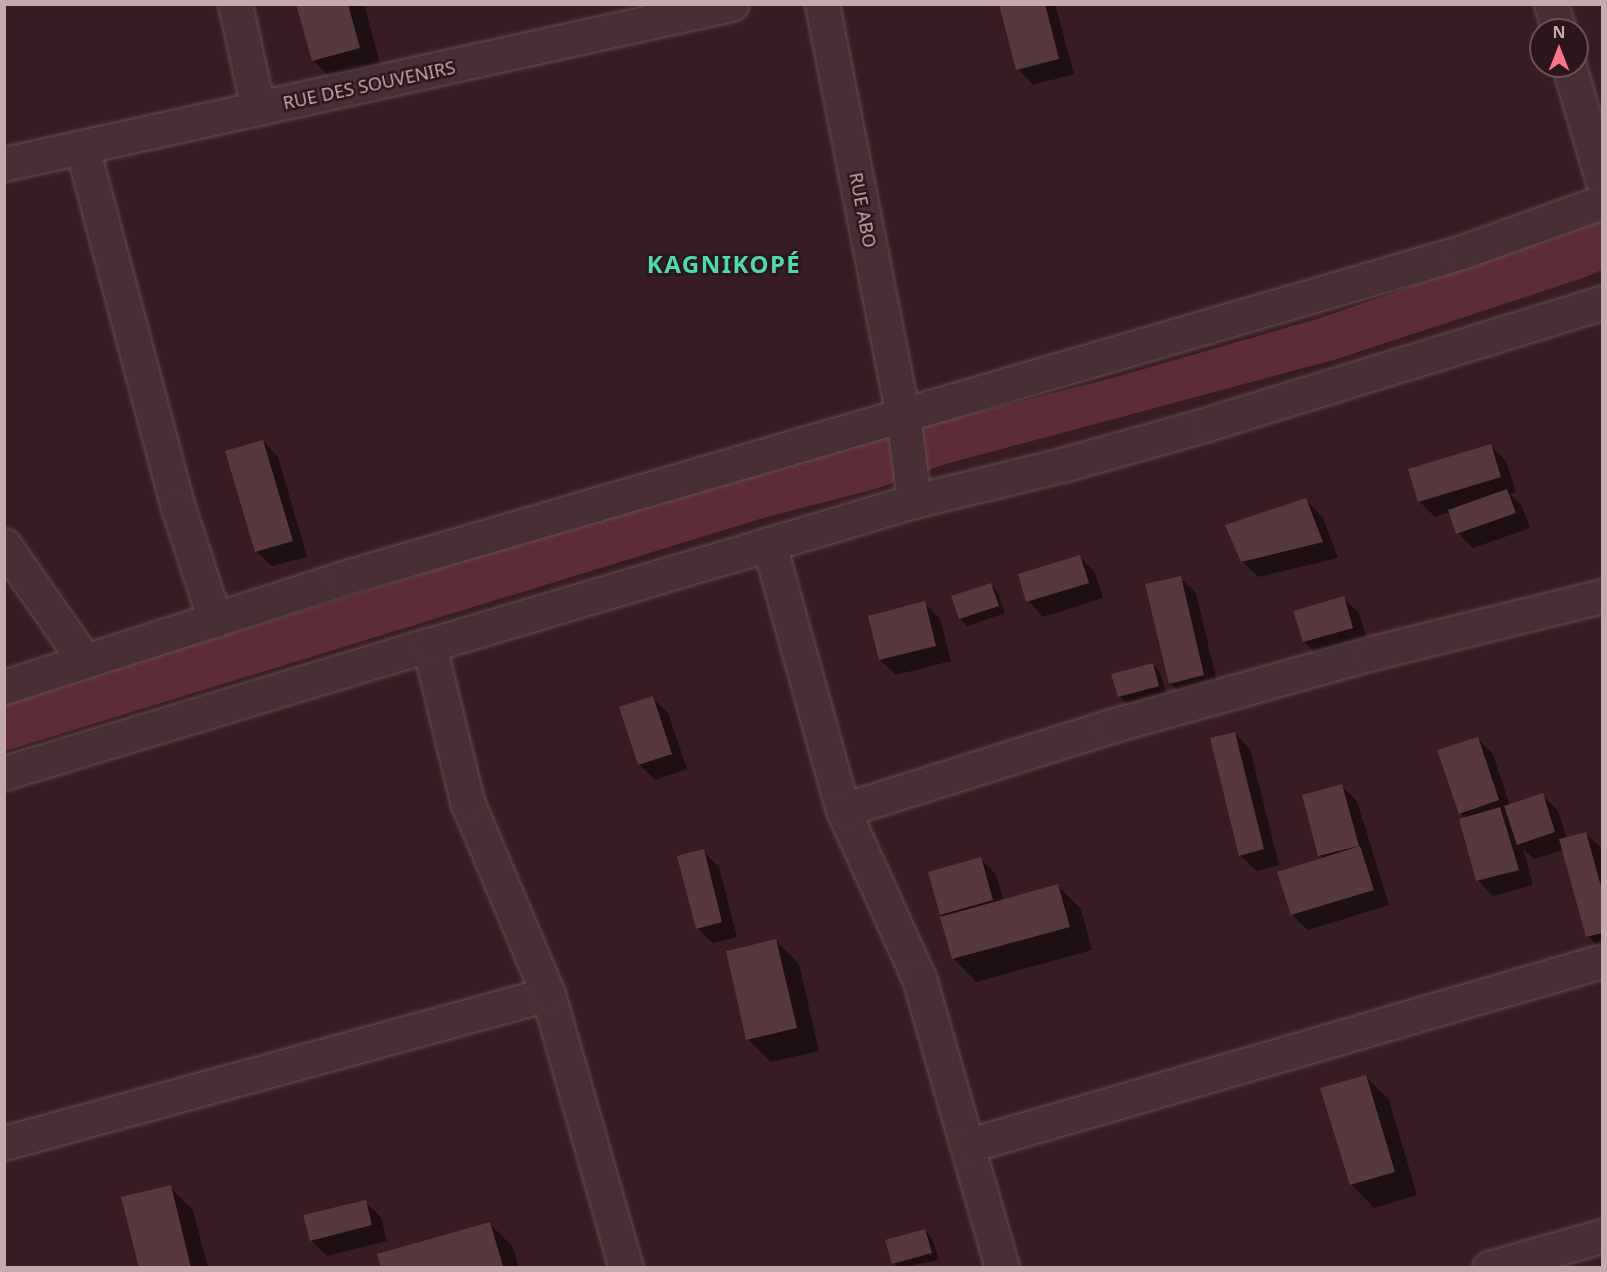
<!DOCTYPE html>
<html>
<head>
<meta charset="utf-8">
<style>
	body { margin:0 }
	#map { position:relative; width:1607px; height:1272px; overflow:hidden; background:#371d23; font-family:"Noto Sans",sans-serif }
	div>[style] { position:absolute }
	.water>* { inset:0; background:#5e2c37 }
	.shadow>* { inset:0; background:#0007 }
	.building>* { inset:0; background:#57383e }
	.roads { filter:drop-shadow(0 0 2px #634b50) drop-shadow(0 0 2px #634b50) }
	.minor>* { height:33px; margin:-16.5px; padding:0 16.5px; transform-origin:16.5px; border-radius:16.5px; background:#473035 }
	span { translate:-50% -50%; white-space:nowrap; text-align:center; line-height:1.15; -webkit-text-stroke:5px #2b161b; paint-order:stroke }
	.street-label { font-size:18px; color:#c5aaaf }
	.district-label { font-size:24px; color:#4ddca9; font-weight:700; letter-spacing:1.5px }
	.frame { position:absolute; inset:0; border:6px solid #c5aaaf; pointer-events:none }
	.north { position:absolute; left:1529px; top:18px; width:60px; height:60px; box-sizing:border-box; background:#2b161b; border:2px solid #695156; border-radius:50%; rotate:0deg; font-size:16px; font-weight:700; line-height:24px; text-align:center; color:#c5aaaf }
	.north::after { content:''; display:block; margin:auto; width:21px; height:27px; background:#ff758e; clip-path:polygon(50% 0,100% 100%,50% 72%,0 100%) }
</style>
</head>
<body>
<div id="map">
	<div class="water">
		<i style="clip-path:polygon(1602px 221px,1602px 270px,1583px 278px,1337px 359px,942px 465px,879px 488px,763px 518px,5px 751px,5px 703px,512px 546px,928px 425px,1116px 377px,1320px 318px)"></i>
	</div>
	<div class="shadow">
		<i style="clip-path:polygon(298px 4px,364px 4px,382px 71px,336px 84px,313px 60px)"></i>
		<i style="clip-path:polygon(1001px 4px,1055px 4px,1074px 74px,1033px 85px,1018px 69px)"></i>
		<i style="clip-path:polygon(263px 441px,278px 457px,307px 557px,272px 566px,256px 551px)"></i>
		<i style="clip-path:polygon(1491px 446px,1506px 461px,1516px 492px,1510px 494px,1522px 506px,1530px 528px,1473px 548px,1458px 533px,1450px 512px,1435px 517px,1419px 501px)"></i>
		<i style="clip-path:polygon(1306px 500px,1322px 516px,1338px 558px,1258px 577px,1242px 561px)"></i>
		<i style="clip-path:polygon(1080px 557px,1095px 573px,1103px 598px,1043px 617px,1028px 601px)"></i>
		<i style="clip-path:polygon(1180px 578px,1196px 593px,1219px 691px,1186px 698px,1170px 683px)"></i>
		<i style="clip-path:polygon(991px 585px,998px 592px,1005px 613px,967px 626px,960px 618px)"></i>
		<i style="clip-path:polygon(1343px 598px,1359px 613px,1368px 643px,1320px 657px,1304px 642px)"></i>
		<i style="clip-path:polygon(924px 603px,940px 619px,951px 661px,896px 675px,880px 660px)"></i>
		<i style="clip-path:polygon(1153px 664px,1160px 672px,1166px 693px,1127px 704px,1120px 697px)"></i>
		<i style="clip-path:polygon(652px 698px,668px 713px,687px 769px,655px 780px,639px 764px)"></i>
		<i style="clip-path:polygon(1235px 733px,1250px 749px,1279px 865px,1256px 871px,1240px 855px)"></i>
		<i style="clip-path:polygon(1478px 739px,1493px 754px,1510px 806px,1542px 795px,1558px 811px,1567px 839px,1586px 834px,1602px 849px,1602px 951px,1588px 936px,1563px 850px,1534px 859px,1523px 849px,1533px 885px,1493px 896px,1478px 880px,1466px 819px,1460px 813px)"></i>
		<i style="clip-path:polygon(1342px 786px,1357px 801px,1389px 905px,1308px 930px,1292px 915px,1279px 873px,1324px 859px,1320px 856px)"></i>
		<i style="clip-path:polygon(703px 851px,719px 867px,737px 937px,713px 943px,697px 928px)"></i>
		<i style="clip-path:polygon(981px 859px,996px 875px,1004px 901px,1058px 886px,1081px 909px,1092px 950px,976px 982px,953px 958px,941px 914px)"></i>
		<i style="clip-path:polygon(776px 941px,799px 964px,819px 1051px,771px 1062px,748px 1039px)"></i>
		<i style="clip-path:polygon(1366px 1077px,1389px 1100px,1417px 1195px,1374px 1208px,1351px 1184px)"></i>
		<i style="clip-path:polygon(170px 1187px,193px 1210px,208px 1268px,140px 1268px)"></i>
		<i style="clip-path:polygon(365px 1202px,381px 1217px,387px 1241px,327px 1256px,311px 1240px)"></i>
		<i style="clip-path:polygon(489px 1223px,513px 1247px,519px 1268px,382px 1268px)"></i>
		<i style="clip-path:polygon(925px 1230px,932px 1238px,939px 1260px,898px 1268px,893px 1263px)"></i>
	</div>
	<div class="building">
		<i style="clip-path:polygon(296px 4px,348px 4px,360px 48px,312px 61px)"></i>
		<i style="clip-path:polygon(999px 4px,1045px 4px,1059px 59px,1016px 70px)"></i>
		<i style="clip-path:polygon(263px 440px,293px 541px,255px 552px,225px 451px)"></i>
		<i style="clip-path:polygon(1491px 444px,1501px 477px,1418px 502px,1408px 469px)"></i>
		<i style="clip-path:polygon(1507px 489px,1516px 513px,1456px 534px,1448px 510px)"></i>
		<i style="clip-path:polygon(1306px 498px,1323px 542px,1241px 562px,1225px 525px)"></i>
		<i style="clip-path:polygon(1080px 555px,1089px 583px,1026px 602px,1018px 574px)"></i>
		<i style="clip-path:polygon(1181px 576px,1204px 675px,1169px 684px,1145px 584px)"></i>
		<i style="clip-path:polygon(991px 583px,999px 606px,959px 619px,951px 596px)"></i>
		<i style="clip-path:polygon(1344px 596px,1353px 628px,1303px 642px,1293px 611px)"></i>
		<i style="clip-path:polygon(925px 601px,936px 646px,879px 660px,868px 616px)"></i>
		<i style="clip-path:polygon(1153px 663px,1159px 686px,1118px 697px,1111px 674px)"></i>
		<i style="clip-path:polygon(653px 696px,672px 754px,638px 765px,619px 707px)"></i>
		<i style="clip-path:polygon(1235px 732px,1264px 849px,1239px 856px,1210px 738px)"></i>
		<i style="clip-path:polygon(1478px 737px,1499px 800px,1459px 814px,1437px 750px)"></i>
		<i style="clip-path:polygon(1342px 784px,1359px 846px,1318px 856px,1302px 795px)"></i>
		<i style="clip-path:polygon(1543px 793px,1555px 832px,1517px 845px,1504px 806px)"></i>
		<i style="clip-path:polygon(1500px 807px,1519px 870px,1476px 881px,1459px 819px)"></i>
		<i style="clip-path:polygon(1586px 832px,1602px 890px,1602px 933px,1586px 937px,1559px 839px)"></i>
		<i style="clip-path:polygon(1360px 846px,1374px 890px,1291px 915px,1277px 872px)"></i>
		<i style="clip-path:polygon(704px 849px,722px 922px,696px 929px,677px 856px)"></i>
		<i style="clip-path:polygon(981px 857px,993px 900px,940px 915px,928px 872px)"></i>
		<i style="clip-path:polygon(1058px 884px,1070px 927px,952px 959px,940px 917px)"></i>
		<i style="clip-path:polygon(776px 939px,797px 1028px,746px 1040px,726px 951px)"></i>
		<i style="clip-path:polygon(1366px 1075px,1395px 1172px,1350px 1185px,1320px 1088px)"></i>
		<i style="clip-path:polygon(171px 1185px,191px 1268px,139px 1268px,121px 1197px)"></i>
		<i style="clip-path:polygon(366px 1200px,372px 1225px,310px 1241px,303px 1215px)"></i>
		<i style="clip-path:polygon(490px 1222px,503px 1266px,381px 1268px,377px 1254px)"></i>
		<i style="clip-path:polygon(925px 1229px,932px 1253px,892px 1264px,885px 1240px)"></i>
	</div>
	<div class="roads">
		<div class="minor">
			<i style="left:235px;top:4px;width:107px;rotate:77.6deg"></i>
			<i style="left:822px;top:4px;width:419px;rotate:78.9deg"></i>
			<i style="left:903px;top:415px;width:87px;rotate:82.7deg"></i>
			<i style="left:1551px;top:4px;width:27px;rotate:73deg"></i>
			<i style="left:1569px;top:66px;width:118px;rotate:73.7deg"></i>
			<i style="left:82px;top:147px;width:373px;rotate:75.1deg"></i>
			<i style="left:178px;top:507px;width:119px;rotate:71.9deg"></i>
			<i style="left:4px;top:164px;width:745px;rotate:-12.4deg"></i>
			<i style="left:769px;top:544px;width:276px;rotate:74.5deg"></i>
			<i style="left:843px;top:810px;width:184px;rotate:65.7deg"></i>
			<i style="left:919px;top:978px;width:302px;rotate:74deg"></i>
			<i style="left:4px;top:545px;width:141px;rotate:55.1deg"></i>
			<i style="left:4px;top:687px;width:356px;rotate:-17.8deg"></i>
			<i style="left:343px;top:578px;width:1166px;rotate:-16.24deg"></i>
			<i style="left:1462px;top:252px;width:149px;rotate:-19.7deg"></i>
			<i style="left:4px;top:773px;width:444px;rotate:-16.8deg"></i>
			<i style="left:843px;top:810px;width:281px;rotate:-17.4deg"></i>
			<i style="left:1111px;top:726px;width:271px;rotate:-15.6deg"></i>
			<i style="left:1372px;top:653px;width:237px;rotate:-13.9deg"></i>
			<i style="left:4px;top:1143px;width:564px;rotate:-15.32deg"></i>
			<i style="left:970px;top:1145px;width:658px;rotate:-16.23deg"></i>
			<i style="left:626px;top:1268px;width:285px;rotate:-105.9deg"></i>
			<i style="left:548px;top:994px;width:209px;rotate:-112.8deg"></i>
			<i style="left:467px;top:801px;width:161px;rotate:-103.7deg"></i>
			<i style="left:429px;top:645px;width:506px;rotate:-16.54deg"></i>
			<i style="left:914px;top:501px;width:152px;rotate:-13.7deg"></i>
			<i style="left:1062px;top:465px;width:155px;rotate:-15.7deg"></i>
			<i style="left:1211px;top:423px;width:409px;rotate:-17.1deg"></i>
			<i style="left:1489px;top:1268px;width:117px;rotate:-15.8deg"></i>
		</div>
	</div>
	<div class="street-label">
		<span style="left:369px;top:85px;rotate:-12deg">RUE DES SOUVENIRS</span>
		<span style="left:863px;top:210px;rotate:79deg">RUE ABO</span>
	</div>
	<div class="district-label">
		<span style="left:724px;top:264px">KAGNIKOPÉ</span>
	</div>
	<div class="frame"></div>
	<div class="north">N</div>
</div>
</body>
</html>
